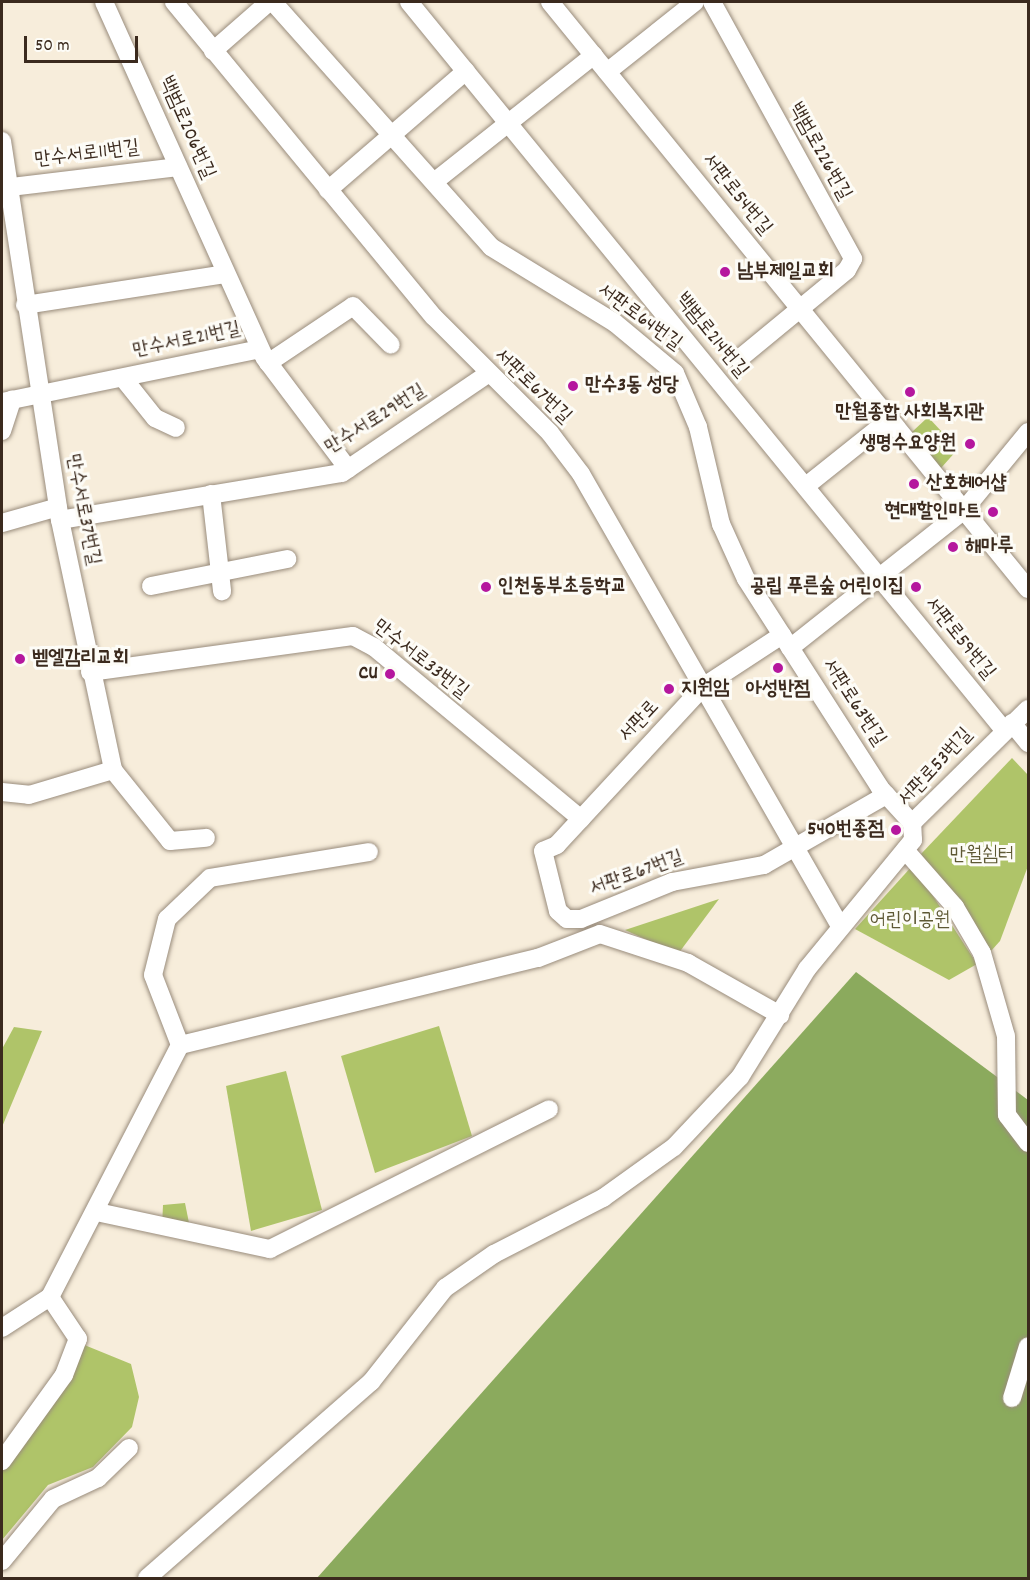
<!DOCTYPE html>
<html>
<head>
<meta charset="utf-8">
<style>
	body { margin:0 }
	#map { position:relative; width:1030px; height:1580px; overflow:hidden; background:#f7eddb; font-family:Dekko,"Poor Story",sans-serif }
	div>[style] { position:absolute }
	.green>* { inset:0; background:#afc469 }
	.forest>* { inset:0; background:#8baa5d }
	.roads { filter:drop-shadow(0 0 2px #998c7c) drop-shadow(0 0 2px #998c7c) }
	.minor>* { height:18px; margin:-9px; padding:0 9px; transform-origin:9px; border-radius:9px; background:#fff }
	.dots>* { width:16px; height:16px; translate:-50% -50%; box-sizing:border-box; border:3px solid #fdfcf7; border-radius:50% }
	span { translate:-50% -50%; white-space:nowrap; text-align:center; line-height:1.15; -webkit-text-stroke:6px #fdfcf7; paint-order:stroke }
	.street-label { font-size:20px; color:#3b2a1e }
	.poi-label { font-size:20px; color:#3b2a1e; font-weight:700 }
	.left { translate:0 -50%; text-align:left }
	.right { translate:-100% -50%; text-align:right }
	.park-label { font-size:20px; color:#5e5834 }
	.frame { position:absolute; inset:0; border:3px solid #3b2a1e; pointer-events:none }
	.scale { position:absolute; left:24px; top:36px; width:114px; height:27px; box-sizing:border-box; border:3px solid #3b2a1e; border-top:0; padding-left:8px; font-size:18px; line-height:21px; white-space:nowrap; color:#3b2a1e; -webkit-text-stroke:4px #fdfcf7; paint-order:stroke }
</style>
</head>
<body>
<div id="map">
	<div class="green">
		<i style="clip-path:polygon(928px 417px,958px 449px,941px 468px,912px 432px)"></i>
		<i style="clip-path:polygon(1012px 758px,1028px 775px,1028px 866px,1000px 941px,991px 951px,921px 854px)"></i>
		<i style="clip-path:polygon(913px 865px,977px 964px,949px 980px,855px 929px)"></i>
		<i style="clip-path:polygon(719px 899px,678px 954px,625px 930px)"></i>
		<i style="clip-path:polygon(439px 1026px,472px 1136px,375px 1173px,341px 1056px)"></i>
		<i style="clip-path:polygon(14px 1027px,42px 1031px,2px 1127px,2px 1049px)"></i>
		<i style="clip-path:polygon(286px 1071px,322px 1210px,251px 1231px,226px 1086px)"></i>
		<i style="clip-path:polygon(185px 1203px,189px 1223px,162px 1227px,163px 1205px)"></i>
		<i style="clip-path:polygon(82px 1344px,131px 1364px,139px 1397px,132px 1427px,93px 1467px,48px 1485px,2px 1540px,2px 1466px)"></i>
	</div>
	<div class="forest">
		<i style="clip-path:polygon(856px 972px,1028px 1100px,1028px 1578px,317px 1578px)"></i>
	</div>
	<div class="roads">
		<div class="minor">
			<i style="left:104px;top:2px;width:389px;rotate:65.7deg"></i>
			<i style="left:264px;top:357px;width:140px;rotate:53.1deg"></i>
			<i style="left:174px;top:2px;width:408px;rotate:50.5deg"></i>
			<i style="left:434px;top:317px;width:164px;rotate:45deg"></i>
			<i style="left:550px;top:433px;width:51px;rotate:52.9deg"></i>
			<i style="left:581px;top:474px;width:521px;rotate:60.19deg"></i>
			<i style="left:273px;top:2px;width:328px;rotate:48.3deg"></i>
			<i style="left:491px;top:247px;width:145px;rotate:31.5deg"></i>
			<i style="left:615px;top:323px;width:78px;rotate:39.8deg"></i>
			<i style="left:675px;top:373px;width:59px;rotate:66.9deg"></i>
			<i style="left:698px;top:427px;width:100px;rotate:76.7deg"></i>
			<i style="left:721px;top:524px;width:60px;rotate:65.6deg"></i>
			<i style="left:746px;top:579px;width:248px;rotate:57.3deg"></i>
			<i style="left:880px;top:788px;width:47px;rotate:47.6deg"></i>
			<i style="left:409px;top:2px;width:940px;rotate:50.74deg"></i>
			<i style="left:550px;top:2px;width:757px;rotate:50.84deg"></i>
			<i style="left:712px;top:2px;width:293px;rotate:61.2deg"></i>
			<i style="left:853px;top:259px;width:13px;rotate:119deg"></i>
			<i style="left:847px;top:270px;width:140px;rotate:140.5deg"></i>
			<i style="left:213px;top:51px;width:74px;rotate:-41.2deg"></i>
			<i style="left:607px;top:72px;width:112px;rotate:-38.5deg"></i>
			<i style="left:2px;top:141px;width:383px;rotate:81.3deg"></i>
			<i style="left:60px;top:520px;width:256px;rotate:78deg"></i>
			<i style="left:113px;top:770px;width:91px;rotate:51.2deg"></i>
			<i style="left:170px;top:841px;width:36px;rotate:-5deg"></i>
			<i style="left:434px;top:182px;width:204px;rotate:-38.4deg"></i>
			<i style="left:2px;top:188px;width:177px;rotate:-6.8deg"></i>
			<i style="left:328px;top:190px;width:182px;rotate:-40.8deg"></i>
			<i style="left:25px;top:305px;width:203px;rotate:-8.8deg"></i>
			<i style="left:268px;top:363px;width:102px;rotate:-33.8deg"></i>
			<i style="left:353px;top:306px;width:54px;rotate:45.7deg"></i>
			<i style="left:123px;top:378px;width:51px;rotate:51.3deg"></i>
			<i style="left:155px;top:418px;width:23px;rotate:25deg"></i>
			<i style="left:2px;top:402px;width:263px;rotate:-11.6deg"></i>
			<i style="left:2px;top:431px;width:33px;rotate:-72deg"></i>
			<i style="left:806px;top:486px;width:107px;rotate:-38.6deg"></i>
			<i style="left:211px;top:494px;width:98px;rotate:83.5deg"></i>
			<i style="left:60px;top:520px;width:286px;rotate:-9.5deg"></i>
			<i style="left:342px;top:473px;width:174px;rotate:-34.2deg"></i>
			<i style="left:2px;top:523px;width:58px;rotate:-15.9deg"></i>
			<i style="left:151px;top:586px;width:139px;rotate:-11.2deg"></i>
			<i style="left:782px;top:635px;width:93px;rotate:146.8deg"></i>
			<i style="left:704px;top:686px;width:217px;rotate:132.8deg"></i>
			<i style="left:557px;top:845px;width:15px;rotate:157deg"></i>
			<i style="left:543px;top:851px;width:62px;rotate:76deg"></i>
			<i style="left:558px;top:911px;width:12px;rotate:42deg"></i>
			<i style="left:567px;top:919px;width:14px"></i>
			<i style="left:581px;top:919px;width:98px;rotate:-22.1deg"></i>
			<i style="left:672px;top:882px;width:94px;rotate:-10.5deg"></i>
			<i style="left:764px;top:865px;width:141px;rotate:-29.8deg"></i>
			<i style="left:790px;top:648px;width:222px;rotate:-38.4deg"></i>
			<i style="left:964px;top:510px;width:101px;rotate:-50.6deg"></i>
			<i style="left:90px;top:672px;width:265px;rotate:-7.8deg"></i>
			<i style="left:353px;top:636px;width:24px;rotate:28deg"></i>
			<i style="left:374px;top:647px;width:269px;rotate:39.7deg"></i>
			<i style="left:1012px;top:723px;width:26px;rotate:51deg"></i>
			<i style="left:2px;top:792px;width:27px;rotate:6deg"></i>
			<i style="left:29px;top:795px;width:88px;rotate:-16.6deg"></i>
			<i style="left:905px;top:850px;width:76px;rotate:48.7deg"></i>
			<i style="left:955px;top:907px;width:53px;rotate:59.6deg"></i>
			<i style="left:982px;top:953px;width:86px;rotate:73.9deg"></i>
			<i style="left:1006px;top:1036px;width:79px;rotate:89.3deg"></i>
			<i style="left:1007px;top:1115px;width:35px;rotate:53deg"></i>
			<i style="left:180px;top:1045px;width:75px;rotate:-111.1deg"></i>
			<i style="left:153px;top:975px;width:58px;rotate:-76deg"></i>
			<i style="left:167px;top:919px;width:59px;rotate:-43.6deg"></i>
			<i style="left:210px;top:878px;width:161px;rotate:-9.3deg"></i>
			<i style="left:97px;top:1212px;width:177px;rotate:12.1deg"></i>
			<i style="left:270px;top:1249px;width:312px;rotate:-26.6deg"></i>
			<i style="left:2px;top:1328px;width:57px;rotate:-32.9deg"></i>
			<i style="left:50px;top:1297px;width:284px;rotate:-62.7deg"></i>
			<i style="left:180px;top:1045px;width:368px;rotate:-13.7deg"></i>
			<i style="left:538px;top:958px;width:66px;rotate:-21.2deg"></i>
			<i style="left:600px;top:934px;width:93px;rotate:18.2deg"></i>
			<i style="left:688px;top:963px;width:106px;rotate:29.5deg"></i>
			<i style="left:1012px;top:1398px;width:54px;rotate:-72.9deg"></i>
			<i style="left:2px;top:1461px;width:106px;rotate:-54.2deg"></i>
			<i style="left:64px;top:1375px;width:39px;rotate:-69deg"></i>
			<i style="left:78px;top:1339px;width:50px;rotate:-123.7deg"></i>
			<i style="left:2px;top:1561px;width:80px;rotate:-50.6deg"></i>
			<i style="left:53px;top:1499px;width:50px;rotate:-25deg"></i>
			<i style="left:98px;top:1478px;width:43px;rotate:-44.1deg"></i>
			<i style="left:147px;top:1578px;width:298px;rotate:-41.2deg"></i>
			<i style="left:371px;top:1382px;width:120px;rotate:-51.8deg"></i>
			<i style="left:445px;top:1288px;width:60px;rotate:-34.8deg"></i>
			<i style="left:494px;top:1254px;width:123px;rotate:-27.2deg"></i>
			<i style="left:603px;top:1198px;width:87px;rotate:-35.7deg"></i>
			<i style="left:674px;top:1147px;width:96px;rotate:-46.7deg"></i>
			<i style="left:740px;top:1077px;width:127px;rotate:-58.2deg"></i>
			<i style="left:807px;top:969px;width:167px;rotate:-50.6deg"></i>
			<i style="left:913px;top:840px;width:17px;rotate:-93deg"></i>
			<i style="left:912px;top:823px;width:163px;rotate:-44.5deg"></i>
		</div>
	</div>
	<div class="dots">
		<i style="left:725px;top:272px;background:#b5179e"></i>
		<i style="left:573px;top:386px;background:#b5179e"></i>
		<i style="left:910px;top:392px;background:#b5179e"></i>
		<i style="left:970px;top:444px;background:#b5179e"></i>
		<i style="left:914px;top:484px;background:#b5179e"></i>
		<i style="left:993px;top:512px;background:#b5179e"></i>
		<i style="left:953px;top:547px;background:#b5179e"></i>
		<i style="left:486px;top:587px;background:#b5179e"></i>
		<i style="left:916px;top:587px;background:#b5179e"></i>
		<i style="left:20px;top:659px;background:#b5179e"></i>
		<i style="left:778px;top:668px;background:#b5179e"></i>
		<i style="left:390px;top:674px;background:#b5179e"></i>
		<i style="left:669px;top:689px;background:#b5179e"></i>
		<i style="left:896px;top:830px;background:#b5179e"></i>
	</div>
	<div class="street-label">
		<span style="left:186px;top:128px;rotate:66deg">백범로206번길</span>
		<span style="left:819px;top:152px;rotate:61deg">백범로226번길</span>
		<span style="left:87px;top:155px;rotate:-7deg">만수서로11번길</span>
		<span style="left:736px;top:195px;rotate:51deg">서판로54번길</span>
		<span style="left:639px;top:318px;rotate:36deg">서판로64번길</span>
		<span style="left:711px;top:336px;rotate:51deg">백범로214번길</span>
		<span style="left:187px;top:341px;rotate:-12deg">만수서로21번길</span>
		<span style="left:532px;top:387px;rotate:44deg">서판로67번길</span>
		<span style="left:376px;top:420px;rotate:-32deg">만수서로29번길</span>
		<span style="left:82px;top:510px;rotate:79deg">만수서로37번길</span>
		<span style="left:959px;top:639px;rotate:51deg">서판로59번길</span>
		<span style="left:420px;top:660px;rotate:38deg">만수서로33번길</span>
		<span style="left:853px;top:703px;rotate:57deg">서판로63번길</span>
		<span style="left:640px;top:722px;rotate:-47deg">서판로</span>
		<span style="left:936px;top:768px;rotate:-47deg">서판로53번길</span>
		<span style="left:637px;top:874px;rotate:-20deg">서판로67번길</span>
	</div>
	<div class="poi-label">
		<span class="left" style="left:737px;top:272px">남부제일교회</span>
		<span class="left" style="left:585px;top:386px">만수3동 성당</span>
		<span style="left:910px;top:413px">만월종합 사회복지관</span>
		<span class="right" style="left:956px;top:444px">생명수요양원</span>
		<span class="left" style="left:926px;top:484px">산호헤어샵</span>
		<span class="right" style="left:981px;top:512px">현대할인마트</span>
		<span class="left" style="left:965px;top:547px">해마루</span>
		<span class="left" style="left:498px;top:587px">인천동부초등학교</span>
		<span class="right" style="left:904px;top:587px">공립 푸른숲 어린이집</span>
		<span class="left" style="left:32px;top:659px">벧엘감리교회</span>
		<span class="right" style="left:378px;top:674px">CU</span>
		<span class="left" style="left:681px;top:689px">지원암</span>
		<span style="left:778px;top:690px">아성반점</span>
		<span class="right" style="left:884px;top:830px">540번종점</span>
	</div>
	<div class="park-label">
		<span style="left:982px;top:856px">만월쉼터</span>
		<span style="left:910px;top:921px">어린이공원</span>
	</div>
	<div class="frame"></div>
	<div class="scale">50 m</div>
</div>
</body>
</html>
